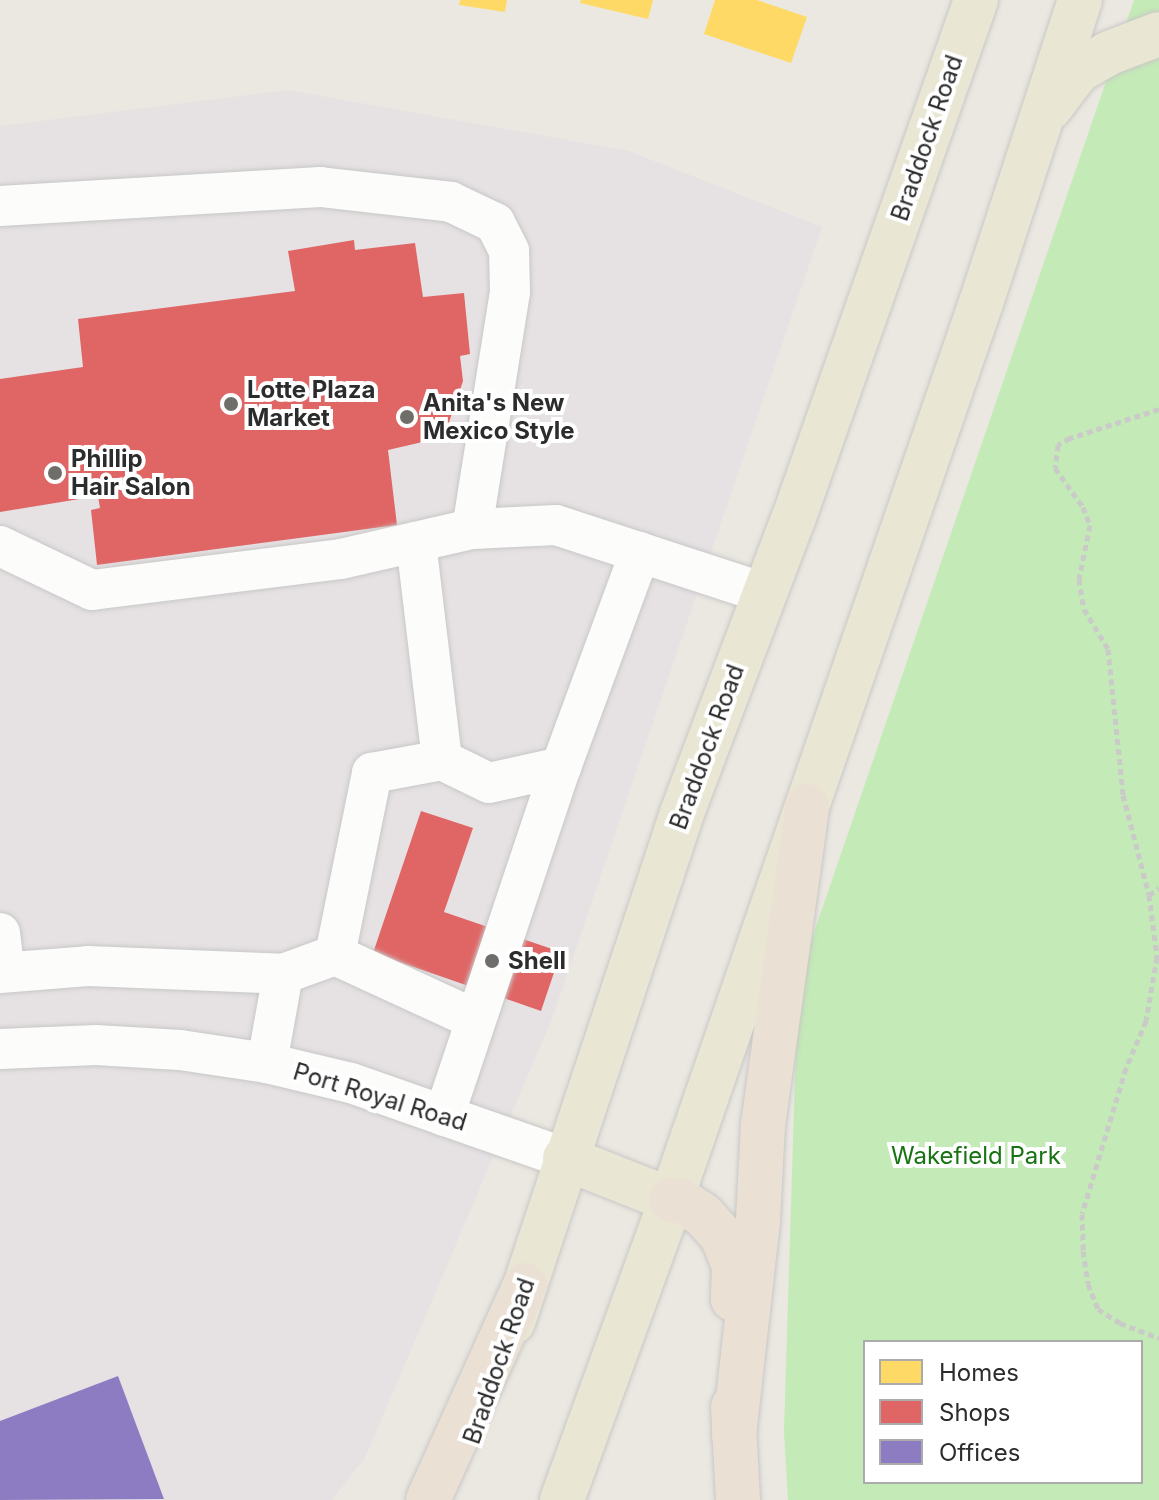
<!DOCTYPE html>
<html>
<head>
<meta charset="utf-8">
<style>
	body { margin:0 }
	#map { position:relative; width:1159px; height:1500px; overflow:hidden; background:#ebe8e1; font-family:Inter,sans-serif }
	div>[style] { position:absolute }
	.industrial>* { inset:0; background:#e6e2e4 }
	.green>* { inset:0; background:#c4eab7 }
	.homes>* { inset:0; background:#ffd966 }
	.shops>* { inset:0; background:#e06666 }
	.offices>* { inset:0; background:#8e7cc3 }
	.path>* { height:5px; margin-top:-2.5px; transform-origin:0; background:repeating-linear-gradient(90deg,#cacac9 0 6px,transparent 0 10px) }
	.roads { filter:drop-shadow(0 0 2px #c8c7c7) drop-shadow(0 0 2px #c8c7c7) }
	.minor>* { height:40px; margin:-20px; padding:0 20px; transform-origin:20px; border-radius:20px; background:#fcfcfa }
	.major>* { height:44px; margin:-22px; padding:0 22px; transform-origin:22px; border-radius:22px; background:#e9e6d3 }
	.highway>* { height:44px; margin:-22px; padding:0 22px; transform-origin:22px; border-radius:22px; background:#eae1d4 }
	.dots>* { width:22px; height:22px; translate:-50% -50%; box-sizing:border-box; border:4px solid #fff; border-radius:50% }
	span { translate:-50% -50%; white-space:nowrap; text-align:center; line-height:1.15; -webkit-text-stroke:8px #fff; paint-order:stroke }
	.street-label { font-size:24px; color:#2c2c2c }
	.poi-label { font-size:24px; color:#2c2c2c; font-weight:700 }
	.left { translate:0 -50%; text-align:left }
	.park-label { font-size:24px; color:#187312 }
	.legend { position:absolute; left:863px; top:1340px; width:280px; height:144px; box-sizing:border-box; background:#fff; border:2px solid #ababab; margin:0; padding:10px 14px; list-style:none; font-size:24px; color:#2c2c2c }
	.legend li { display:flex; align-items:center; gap:16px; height:40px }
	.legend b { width:40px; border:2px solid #ababab }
</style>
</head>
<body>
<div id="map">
	<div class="industrial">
		<i style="clip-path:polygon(288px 90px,629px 151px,822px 227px,552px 1019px,365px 1458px,332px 1500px,0 1500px,0 126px)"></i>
	</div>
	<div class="green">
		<i style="clip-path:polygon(evenodd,1134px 0,1159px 0,1159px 1500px,788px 1500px,784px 1432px,798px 979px,1134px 0,865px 1342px,1141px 1342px,1141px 1482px,865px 1482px,865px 1342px)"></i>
	</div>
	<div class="homes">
		<i style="clip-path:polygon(460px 0,507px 0,505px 12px,459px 5px)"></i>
		<i style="clip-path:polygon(581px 0,653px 0,648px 19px,580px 3px)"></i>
		<i style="clip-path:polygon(715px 0,757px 0,807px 17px,791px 63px,704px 34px)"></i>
	</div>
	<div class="shops">
		<i style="clip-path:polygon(354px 240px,355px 250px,415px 243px,423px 297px,464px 293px,470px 354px,460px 356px,463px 381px,444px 437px,388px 450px,397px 525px,97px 565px,91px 510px,100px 508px,98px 496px,0 512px,0 379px,83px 367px,78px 319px,295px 291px,288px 251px)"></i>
		<i style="clip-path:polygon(421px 811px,473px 828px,444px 912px,561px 952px,541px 1011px,373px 953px)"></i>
	</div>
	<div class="offices">
		<i style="clip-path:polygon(118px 1376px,164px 1499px,0 1500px,0 1421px)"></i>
	</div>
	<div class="path">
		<i style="left:1159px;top:409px;width:94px;rotate:162deg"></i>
		<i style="left:1070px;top:438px;width:14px;rotate:150deg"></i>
		<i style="left:1058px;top:445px;width:23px;rotate:97deg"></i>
		<i style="left:1055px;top:468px;width:48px;rotate:54.3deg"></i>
		<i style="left:1083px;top:507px;width:19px;rotate:69deg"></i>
		<i style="left:1090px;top:525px;width:55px;rotate:101.5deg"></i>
		<i style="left:1079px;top:579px;width:30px;rotate:81deg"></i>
		<i style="left:1084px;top:609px;width:47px;rotate:59deg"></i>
		<i style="left:1108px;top:649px;width:147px;rotate:84.1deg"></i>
		<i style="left:1123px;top:795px;width:103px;rotate:75.4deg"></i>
		<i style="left:1149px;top:895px;width:63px;rotate:82.6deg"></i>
		<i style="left:1157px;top:957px;width:65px;rotate:99.8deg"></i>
		<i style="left:1146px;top:1021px;width:51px;rotate:113.1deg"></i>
		<i style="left:1126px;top:1068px;width:152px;rotate:106.8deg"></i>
		<i style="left:1082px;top:1214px;width:37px;rotate:88deg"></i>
		<i style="left:1083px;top:1251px;width:33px;rotate:81deg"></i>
		<i style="left:1088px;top:1284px;width:27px;rotate:68deg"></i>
		<i style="left:1098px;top:1309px;width:26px;rotate:32deg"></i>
		<i style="left:1120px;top:1323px;width:42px;rotate:21deg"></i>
		<i style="left:1149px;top:895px;width:12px;rotate:-35deg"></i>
	</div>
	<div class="roads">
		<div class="minor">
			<i style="left:0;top:206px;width:321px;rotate:-3.4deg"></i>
			<i style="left:320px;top:187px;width:132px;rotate:6.5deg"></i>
			<i style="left:451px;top:202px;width:49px;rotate:25.5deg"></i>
			<i style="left:495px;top:223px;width:31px;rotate:63deg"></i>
			<i style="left:509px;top:251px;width:41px;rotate:88.6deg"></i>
			<i style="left:510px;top:292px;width:240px;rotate:99.1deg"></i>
			<i style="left:416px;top:542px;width:220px;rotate:83.2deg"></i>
			<i style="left:0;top:546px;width:102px;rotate:25.6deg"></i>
			<i style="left:92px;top:590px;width:251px;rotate:-7.1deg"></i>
			<i style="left:341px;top:559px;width:134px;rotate:-12.9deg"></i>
			<i style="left:472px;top:529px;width:84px;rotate:-2.7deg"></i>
			<i style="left:556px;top:525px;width:219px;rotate:18.1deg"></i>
			<i style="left:0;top:933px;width:38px;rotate:83deg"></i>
			<i style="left:335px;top:955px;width:155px;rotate:24.7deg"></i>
			<i style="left:0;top:973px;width:88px;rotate:-4.5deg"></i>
			<i style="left:88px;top:966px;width:195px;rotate:2.3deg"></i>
			<i style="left:283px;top:974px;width:55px;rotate:-20.1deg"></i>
			<i style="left:335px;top:955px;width:186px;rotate:-78.5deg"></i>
			<i style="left:372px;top:773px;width:71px;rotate:-10.5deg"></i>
			<i style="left:442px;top:760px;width:52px;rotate:26.1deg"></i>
			<i style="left:489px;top:783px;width:74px;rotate:-12.5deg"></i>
			<i style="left:0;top:1049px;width:96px;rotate:-2.4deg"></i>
			<i style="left:96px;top:1045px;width:84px;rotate:3.4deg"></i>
			<i style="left:180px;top:1050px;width:88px;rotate:8.5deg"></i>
			<i style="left:267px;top:1063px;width:86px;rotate:13.4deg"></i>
			<i style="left:351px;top:1083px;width:227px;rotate:19.3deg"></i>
			<i style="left:267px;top:1063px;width:90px;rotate:-79.8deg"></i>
			<i style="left:444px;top:1116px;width:368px;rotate:-71.5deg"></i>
			<i style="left:561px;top:767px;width:229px;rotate:-69.8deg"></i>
		</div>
		<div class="major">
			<i style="left:1050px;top:108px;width:46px;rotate:-52.9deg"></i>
			<i style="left:1078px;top:71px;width:36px;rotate:-30deg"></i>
			<i style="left:1109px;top:53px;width:53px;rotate:-20.8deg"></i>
			<i style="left:565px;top:1158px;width:114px;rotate:21.6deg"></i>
			<i style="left:513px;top:1322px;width:536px;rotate:-71.63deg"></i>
			<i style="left:682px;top:813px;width:313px;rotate:-69.3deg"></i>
			<i style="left:793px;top:520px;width:551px;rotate:-70.61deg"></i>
			<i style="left:562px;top:1500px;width:319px;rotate:-70deg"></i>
			<i style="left:671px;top:1200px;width:949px;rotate:-70.94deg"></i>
			<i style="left:981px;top:303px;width:319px;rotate:-71.9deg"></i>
		</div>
		<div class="highway">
			<i style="left:671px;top:1200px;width:9px"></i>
			<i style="left:680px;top:1200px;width:27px;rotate:33deg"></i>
			<i style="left:703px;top:1215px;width:28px;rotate:48deg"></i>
			<i style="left:722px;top:1236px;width:32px;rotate:68deg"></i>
			<i style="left:734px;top:1266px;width:33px;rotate:92deg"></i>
			<i style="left:733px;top:1407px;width:93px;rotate:86.9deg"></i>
			<i style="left:734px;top:1435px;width:216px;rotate:-83.6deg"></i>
			<i style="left:758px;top:1220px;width:95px;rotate:-87deg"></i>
			<i style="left:763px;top:1125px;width:322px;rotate:-82.1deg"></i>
			<i style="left:428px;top:1500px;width:236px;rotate:-65.7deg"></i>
		</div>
	</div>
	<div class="dots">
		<i style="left:231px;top:404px;background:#6f6e6b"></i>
		<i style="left:407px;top:417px;background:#6f6e6b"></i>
		<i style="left:55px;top:473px;background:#6f6e6b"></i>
		<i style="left:492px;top:961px;background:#6f6e6b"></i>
	</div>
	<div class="street-label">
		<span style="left:927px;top:138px;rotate:-71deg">Braddock Road</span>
		<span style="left:707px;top:747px;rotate:-70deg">Braddock Road</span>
		<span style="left:380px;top:1097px;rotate:17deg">Port Royal Road</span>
		<span style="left:499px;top:1361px;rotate:-71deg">Braddock Road</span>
	</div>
	<div class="poi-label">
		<span class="left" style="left:247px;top:404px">Lotte Plaza<br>Market</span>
		<span class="left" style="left:423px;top:417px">Anita's New<br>Mexico Style</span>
		<span class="left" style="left:71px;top:473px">Phillip<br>Hair Salon</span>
		<span class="left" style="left:508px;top:961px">Shell</span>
	</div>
	<div class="park-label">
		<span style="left:976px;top:1156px">Wakefield Park</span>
	</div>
	<ul class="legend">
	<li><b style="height:22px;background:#ffd966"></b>Homes</li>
	<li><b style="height:22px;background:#e06666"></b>Shops</li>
	<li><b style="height:22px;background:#8e7cc3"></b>Offices</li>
	</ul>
</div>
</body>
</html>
